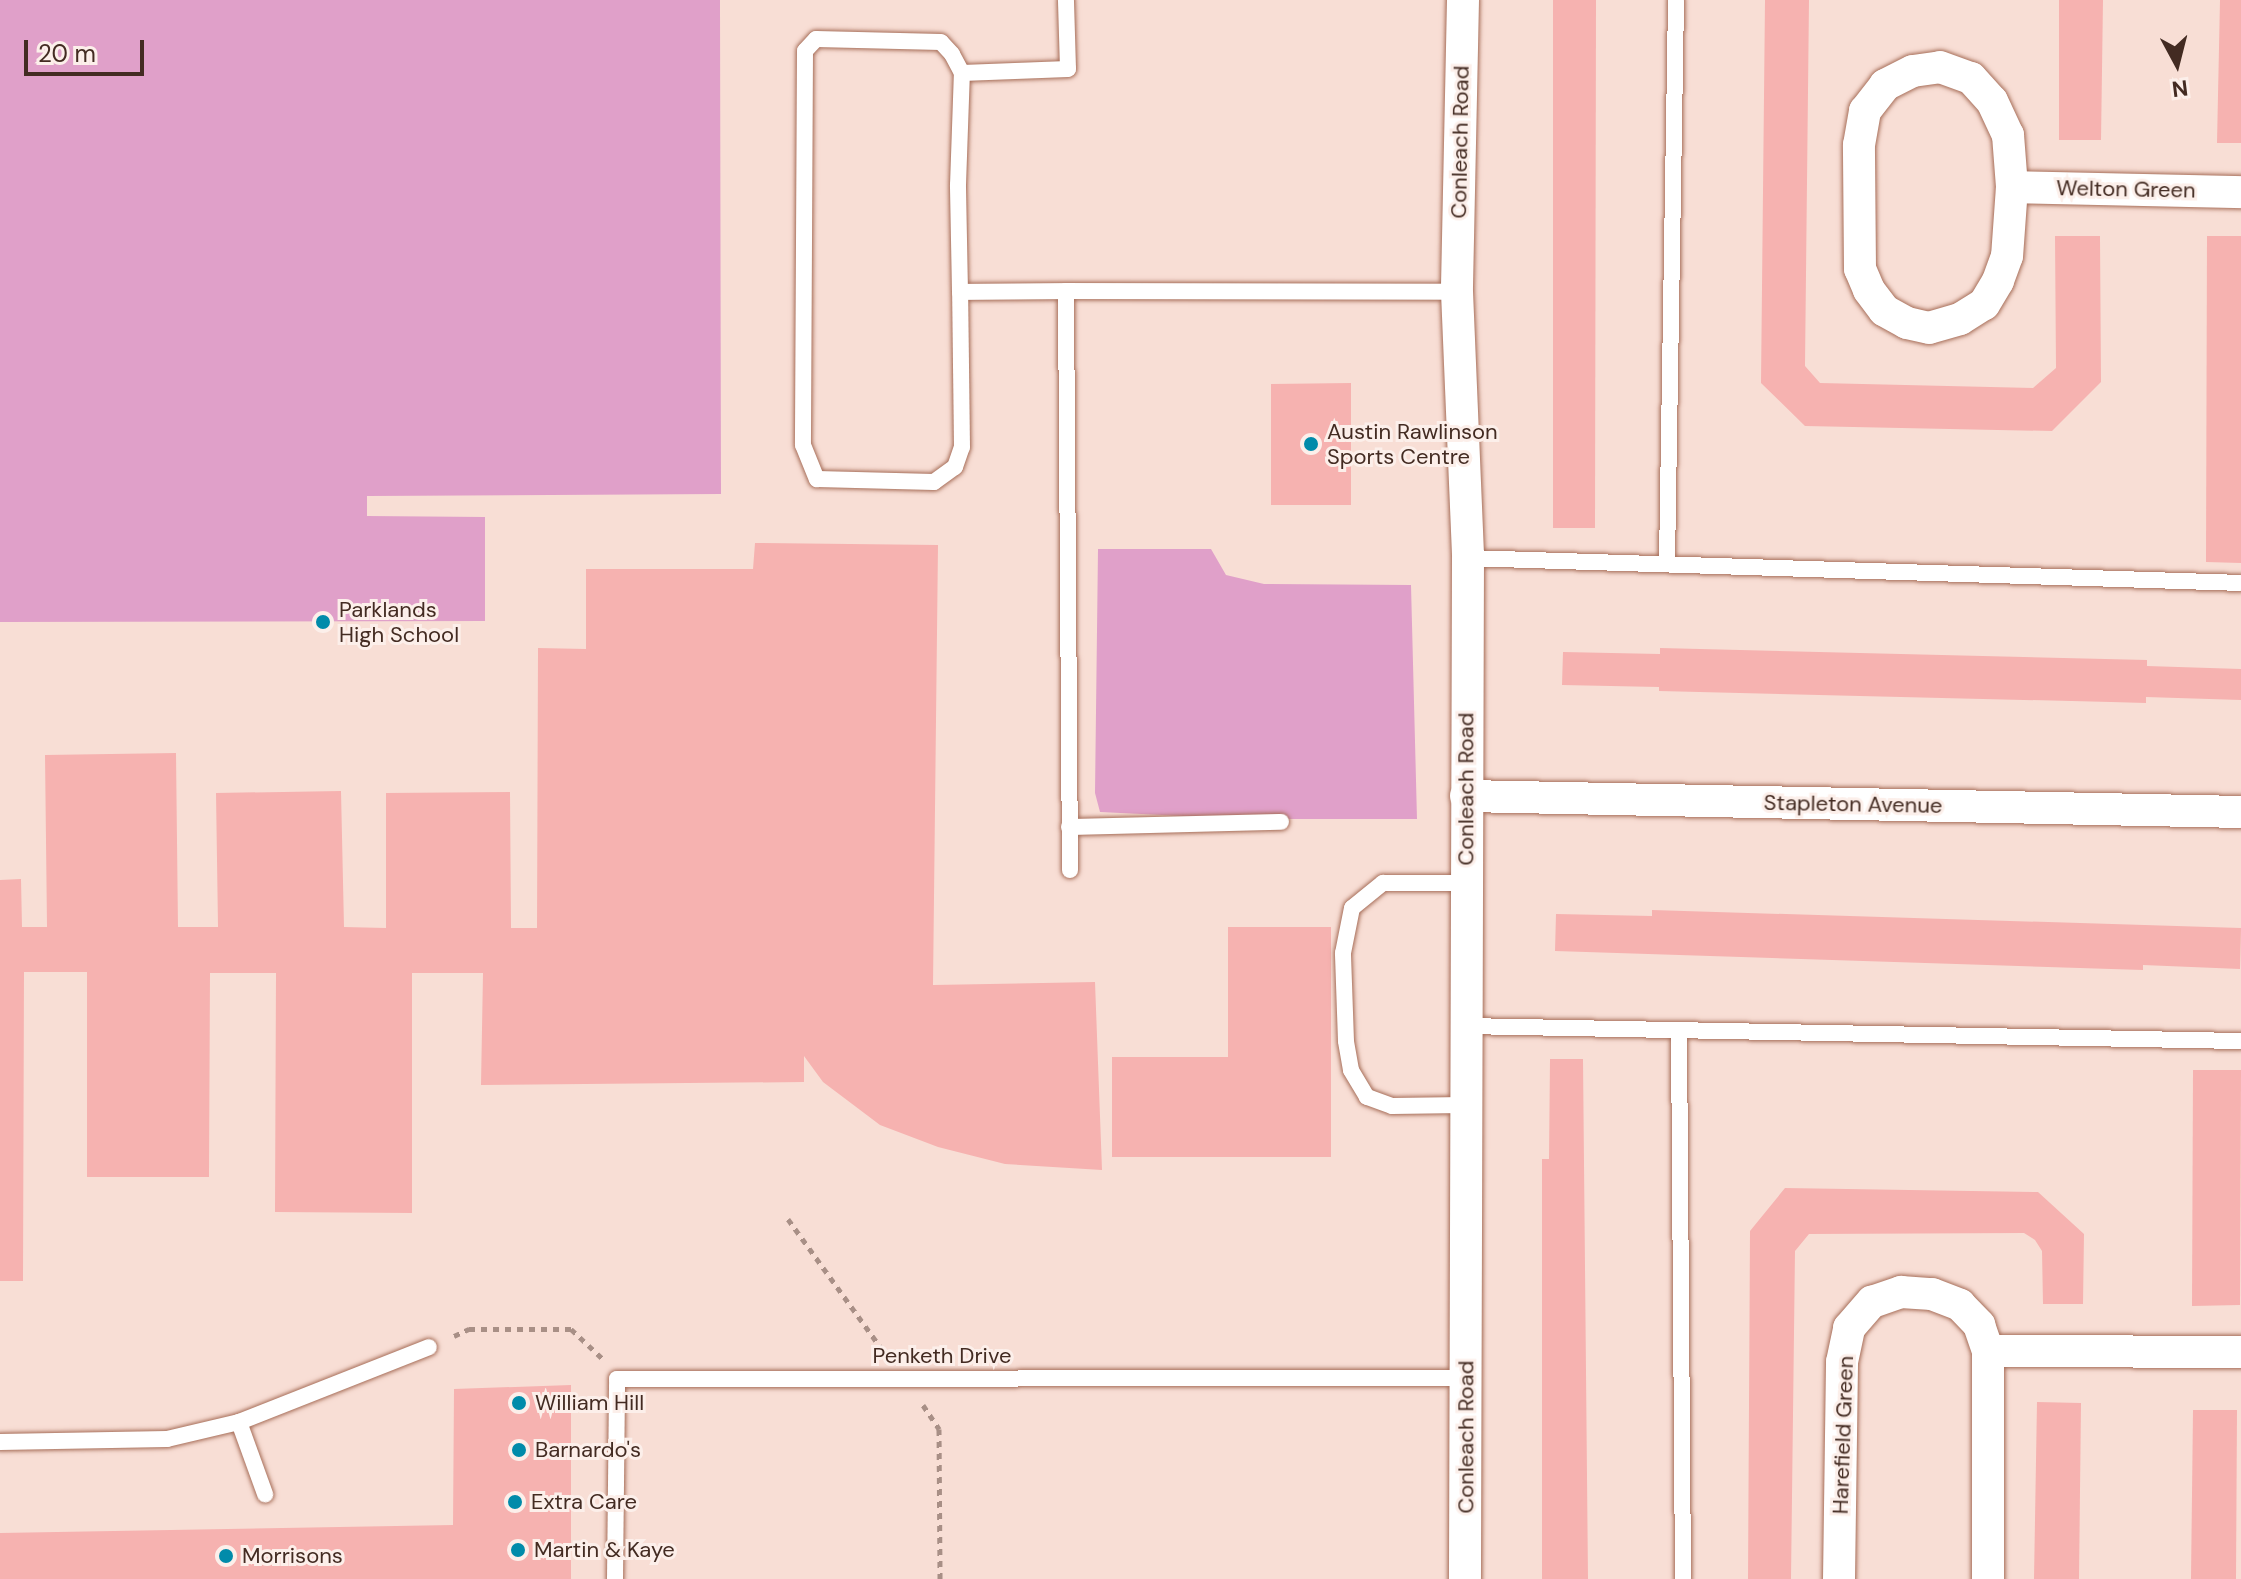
<!DOCTYPE html>
<html>
<head>
<meta charset="utf-8">
<style>
	body { margin:0 }
	#map { position:relative; width:2241px; height:1579px; overflow:hidden; background:#f8ded5; font-family:"DM Sans",sans-serif }
	div>[style] { position:absolute }
	.green>* { inset:0; background:#e0a0c9 }
	.building>* { inset:0; background:#f6b2b0 }
	.path>* { height:5px; margin-top:-2.5px; transform-origin:0; background:repeating-linear-gradient(90deg,#a88f86 0 6px,transparent 0 12px) }
	.roads { filter:drop-shadow(0 0 2px #a76e59) drop-shadow(0 0 2px #a76e59) }
	.service>* { height:16px; margin:-8px; padding:0 8px; transform-origin:8px; border-radius:8px; background:#fff }
	.minor>* { height:32px; margin:-16px; padding:0 16px; transform-origin:16px; border-radius:16px; background:#fff }
	.dots>* { width:22px; height:22px; translate:-50% -50%; box-sizing:border-box; border:4px solid #fcefea; border-radius:50% }
	span { translate:-50% -50%; white-space:nowrap; text-align:center; line-height:1.15; -webkit-text-stroke:6px #fcefea; paint-order:stroke }
	.street-label { font-size:22px; color:#432b22 }
	.poi-label { font-size:22px; color:#432b22 }
	.left { translate:0 -50%; text-align:left }
	.north { position:absolute; left:2137px; top:24px; width:80px; height:80px; -webkit-text-stroke:6px #fcefea; paint-order:stroke; rotate:173deg; font-size:22px; font-weight:700; line-height:32px; text-align:center; color:#432b22 }
	.north::after { content:''; display:block; margin:auto; width:28px; height:36px; background:#432b22; clip-path:polygon(50% 0,100% 100%,50% 72%,0 100%) }
	.scale { position:absolute; left:24px; top:40px; width:120px; height:36px; box-sizing:border-box; border:4px solid #432b22; border-top:0; padding-left:10px; font-size:24px; line-height:28px; white-space:nowrap; color:#432b22; -webkit-text-stroke:6px #fcefea; paint-order:stroke }
</style>
</head>
<body>
<div id="map">
	<div class="green">
		<i style="clip-path:polygon(0 0,720px 0,721px 494px,367px 496px,367px 516px,485px 517px,485px 621px,0 622px)"></i>
		<i style="clip-path:polygon(1098px 549px,1211px 549px,1226px 575px,1264px 584px,1411px 585px,1417px 819px,1245px 819px,1100px 812px,1095px 793px)"></i>
	</div>
	<div class="building">
		<i style="clip-path:polygon(1553px 0,1596px 0,1595px 528px,1553px 528px)"></i>
		<i style="clip-path:polygon(1765px 0,1809px 0,1805px 366px,1820px 383px,2033px 388px,2056px 368px,2055px 236px,2100px 236px,2101px 382px,2052px 431px,1805px 426px,1761px 383px)"></i>
		<i style="clip-path:polygon(2059px 0,2103px 0,2101px 140px,2059px 140px)"></i>
		<i style="clip-path:polygon(2220px 0,2241px 0,2241px 143px,2217px 143px)"></i>
		<i style="clip-path:polygon(2207px 236px,2241px 236px,2241px 563px,2206px 562px)"></i>
		<i style="clip-path:polygon(1351px 383px,1351px 505px,1271px 505px,1271px 384px)"></i>
		<i style="clip-path:polygon(755px 543px,938px 545px,933px 985px,1095px 982px,1102px 1170px,1005px 1164px,938px 1147px,880px 1125px,823px 1082px,804px 1056px,804px 1082px,481px 1085px,483px 973px,412px 973px,412px 1213px,275px 1212px,276px 973px,210px 973px,209px 1177px,87px 1177px,87px 972px,24px 972px,23px 1281px,0 1281px,0 880px,21px 879px,22px 927px,47px 927px,45px 755px,176px 753px,178px 927px,218px 927px,216px 793px,341px 791px,344px 927px,386px 928px,386px 793px,510px 792px,511px 928px,537px 928px,538px 648px,586px 649px,586px 569px,753px 569px)"></i>
		<i style="clip-path:polygon(1660px 648px,2147px 660px,2147px 666px,2241px 669px,2241px 700px,2146px 697px,2146px 703px,2111px 702px,1659px 691px,1659px 687px,1562px 685px,1563px 652px,1660px 654px)"></i>
		<i style="clip-path:polygon(1652px 910px,2241px 928px,2240px 969px,2143px 965px,2143px 970px,1555px 951px,1556px 914px,1652px 916px)"></i>
		<i style="clip-path:polygon(1228px 927px,1331px 927px,1331px 1157px,1112px 1157px,1112px 1057px,1228px 1057px)"></i>
		<i style="clip-path:polygon(1550px 1059px,1583px 1059px,1588px 1579px,1542px 1579px,1542px 1159px,1549px 1159px)"></i>
		<i style="clip-path:polygon(2193px 1070px,2241px 1070px,2240px 1305px,2192px 1306px)"></i>
		<i style="clip-path:polygon(1785px 1188px,2038px 1192px,2084px 1234px,2083px 1304px,2043px 1304px,2042px 1251px,2035px 1240px,2024px 1233px,1809px 1234px,1795px 1251px,1791px 1579px,1748px 1579px,1750px 1231px)"></i>
		<i style="clip-path:polygon(571px 1385px,571px 1579px,0 1579px,0 1533px,453px 1525px,454px 1389px)"></i>
		<i style="clip-path:polygon(2037px 1402px,2081px 1403px,2079px 1579px,2034px 1579px)"></i>
		<i style="clip-path:polygon(2193px 1410px,2237px 1410px,2236px 1579px,2191px 1579px)"></i>
	</div>
	<div class="path">
		<i style="left:788px;top:1219px;width:164px;rotate:54.2deg"></i>
		<i style="left:454px;top:1336px;width:17px;rotate:-25deg"></i>
		<i style="left:469px;top:1329px;width:102px"></i>
		<i style="left:571px;top:1329px;width:44px;rotate:43.2deg"></i>
		<i style="left:923px;top:1405px;width:29px;rotate:56deg"></i>
		<i style="left:939px;top:1429px;width:150px;rotate:89.6deg"></i>
	</div>
	<div class="roads">
		<div class="service">
			<i style="left:962px;top:73px;width:106px;rotate:-2.2deg"></i>
			<i style="left:1068px;top:69px;width:69px;rotate:-91.7deg"></i>
			<i style="left:960px;top:292px;width:107px;rotate:-91.1deg"></i>
			<i style="left:958px;top:185px;width:112px;rotate:-88deg"></i>
			<i style="left:962px;top:73px;width:21px;rotate:-118deg"></i>
			<i style="left:952px;top:54px;width:16px;rotate:-133deg"></i>
			<i style="left:941px;top:42px;width:125px;rotate:-178.6deg"></i>
			<i style="left:816px;top:39px;width:16px;rotate:133deg"></i>
			<i style="left:805px;top:51px;width:394px;rotate:90.3deg"></i>
			<i style="left:803px;top:445px;width:37px;rotate:68deg"></i>
			<i style="left:817px;top:479px;width:117px;rotate:1.5deg"></i>
			<i style="left:934px;top:482px;width:26px;rotate:-36deg"></i>
			<i style="left:955px;top:467px;width:21px;rotate:-71deg"></i>
			<i style="left:962px;top:447px;width:155px;rotate:-90.7deg"></i>
			<i style="left:960px;top:292px;width:106px;rotate:-0.5deg"></i>
			<i style="left:1468px;top:558px;width:773px;rotate:1.85deg"></i>
			<i style="left:1667px;top:562px;width:562px;rotate:-89.08deg"></i>
			<i style="left:1069px;top:827px;width:212px;rotate:-1.4deg"></i>
			<i style="left:1070px;top:870px;width:579px;rotate:-90.4deg"></i>
			<i style="left:1066px;top:291px;width:391px;rotate:0.1deg"></i>
			<i style="left:1465px;top:1026px;width:776px;rotate:1.11deg"></i>
			<i style="left:1679px;top:1033px;width:546px;rotate:89.58deg"></i>
			<i style="left:1464px;top:1105px;width:72px;rotate:179.2deg"></i>
			<i style="left:1392px;top:1106px;width:27px;rotate:-160deg"></i>
			<i style="left:1367px;top:1097px;width:31px;rotate:-121deg"></i>
			<i style="left:1351px;top:1070px;width:29px;rotate:-100deg"></i>
			<i style="left:1346px;top:1041px;width:88px;rotate:-92deg"></i>
			<i style="left:1343px;top:953px;width:46px;rotate:-78.7deg"></i>
			<i style="left:1352px;top:908px;width:40px;rotate:-39deg"></i>
			<i style="left:1383px;top:883px;width:83px"></i>
			<i style="left:239px;top:1422px;width:77px;rotate:70.1deg"></i>
			<i style="left:0;top:1442px;width:167px;rotate:-1deg"></i>
			<i style="left:167px;top:1439px;width:74px;rotate:-13.3deg"></i>
			<i style="left:239px;top:1422px;width:204px;rotate:-21.5deg"></i>
			<i style="left:615px;top:1579px;width:200px;rotate:-89.4deg"></i>
			<i style="left:617px;top:1379px;width:849px;rotate:-0.07deg"></i>
		</div>
		<div class="minor">
			<i style="left:1463px;top:0;width:292px;rotate:91.2deg"></i>
			<i style="left:1457px;top:292px;width:266px;rotate:87.6deg"></i>
			<i style="left:1468px;top:558px;width:1021px;rotate:90.17deg"></i>
			<i style="left:1940px;top:67px;width:33px;rotate:20deg"></i>
			<i style="left:1971px;top:78px;width:31px;rotate:48deg"></i>
			<i style="left:1992px;top:101px;width:38px;rotate:65deg"></i>
			<i style="left:2008px;top:135px;width:52px;rotate:85.6deg"></i>
			<i style="left:2012px;top:187px;width:69px;rotate:94.1deg"></i>
			<i style="left:2007px;top:256px;width:27px;rotate:110deg"></i>
			<i style="left:1998px;top:281px;width:27px;rotate:121deg"></i>
			<i style="left:1984px;top:304px;width:28px;rotate:148deg"></i>
			<i style="left:1960px;top:319px;width:32px;rotate:164deg"></i>
			<i style="left:1929px;top:328px;width:23px;rotate:-167deg"></i>
			<i style="left:1907px;top:323px;width:26px;rotate:-151deg"></i>
			<i style="left:1884px;top:310px;width:25px;rotate:-127deg"></i>
			<i style="left:1869px;top:290px;width:23px;rotate:-113deg"></i>
			<i style="left:1860px;top:269px;width:124px;rotate:-90.5deg"></i>
			<i style="left:1859px;top:145px;width:35px;rotate:-80deg"></i>
			<i style="left:1865px;top:111px;width:33px;rotate:-52deg"></i>
			<i style="left:1885px;top:85px;width:31px;rotate:-27deg"></i>
			<i style="left:1913px;top:71px;width:27px;rotate:-8deg"></i>
			<i style="left:2012px;top:187px;width:229px;rotate:1.3deg"></i>
			<i style="left:1466px;top:796px;width:775px;rotate:1.18deg"></i>
			<i style="left:1988px;top:1351px;width:253px;rotate:0.2deg"></i>
			<i style="left:1839px;top:1579px;width:217px;rotate:-89.2deg"></i>
			<i style="left:1842px;top:1362px;width:35px;rotate:-78deg"></i>
			<i style="left:1849px;top:1328px;width:35px;rotate:-49deg"></i>
			<i style="left:1872px;top:1302px;width:31px;rotate:-19deg"></i>
			<i style="left:1901px;top:1292px;width:31px;rotate:4deg"></i>
			<i style="left:1932px;top:1294px;width:30px;rotate:21deg"></i>
			<i style="left:1960px;top:1305px;width:28px;rotate:46deg"></i>
			<i style="left:1979px;top:1325px;width:28px;rotate:71deg"></i>
			<i style="left:1988px;top:1351px;width:228px;rotate:90deg"></i>
		</div>
	</div>
	<div class="dots">
		<i style="left:1311px;top:444px;background:#018baa"></i>
		<i style="left:323px;top:622px;background:#018baa"></i>
		<i style="left:519px;top:1403px;background:#018baa"></i>
		<i style="left:519px;top:1450px;background:#018baa"></i>
		<i style="left:515px;top:1502px;background:#018baa"></i>
		<i style="left:518px;top:1550px;background:#018baa"></i>
		<i style="left:226px;top:1556px;background:#018baa"></i>
	</div>
	<div class="street-label">
		<span style="left:1460px;top:142px;rotate:-89deg">Conleach Road</span>
		<span style="left:2126px;top:189px;rotate:1deg">Welton Green</span>
		<span style="left:1466px;top:789px;rotate:-90deg">Conleach Road</span>
		<span style="left:1853px;top:804px;rotate:1deg">Stapleton Avenue</span>
		<span style="left:942px;top:1356px">Penketh Drive</span>
		<span style="left:1843px;top:1435px;rotate:-88deg">Harefield Green</span>
		<span style="left:1466px;top:1437px;rotate:-90deg">Conleach Road</span>
	</div>
	<div class="poi-label">
		<span class="left" style="left:1327px;top:444px">Austin Rawlinson<br>Sports Centre</span>
		<span class="left" style="left:339px;top:622px">Parklands<br>High School</span>
		<span class="left" style="left:535px;top:1403px">William Hill</span>
		<span class="left" style="left:535px;top:1450px">Barnardo's</span>
		<span class="left" style="left:531px;top:1502px">Extra Care</span>
		<span class="left" style="left:534px;top:1550px">Martin &amp; Kaye</span>
		<span class="left" style="left:242px;top:1556px">Morrisons</span>
	</div>
	<div class="north">N</div>
	<div class="scale">20 m</div>
</div>
</body>
</html>
